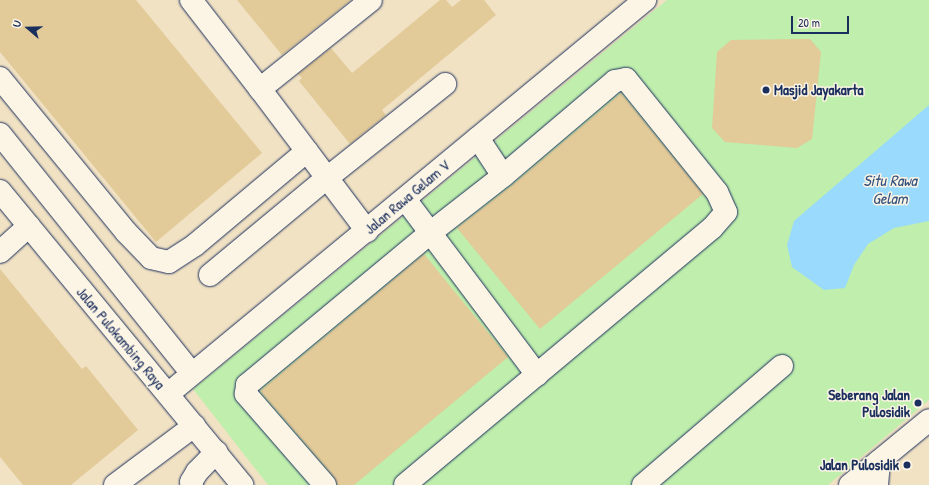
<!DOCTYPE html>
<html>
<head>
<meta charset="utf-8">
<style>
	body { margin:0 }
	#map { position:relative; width:929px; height:485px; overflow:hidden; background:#f7ecd6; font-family:"Patrick Hand",sans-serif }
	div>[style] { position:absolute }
	.built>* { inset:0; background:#f1e2c4 }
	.green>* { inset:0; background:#bfeead }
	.water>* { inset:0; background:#9adafc }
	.building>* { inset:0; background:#e2ca99 }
	.roads { filter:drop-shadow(0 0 1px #1b2f5e) drop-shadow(0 0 1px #1b2f5e) }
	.minor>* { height:22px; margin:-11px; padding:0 11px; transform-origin:11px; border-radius:11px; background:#fcf5e5 }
	.dots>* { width:11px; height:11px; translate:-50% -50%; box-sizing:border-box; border:2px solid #fcf5e5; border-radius:50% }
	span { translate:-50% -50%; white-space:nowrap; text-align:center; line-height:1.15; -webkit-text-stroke:3px #fcf5e5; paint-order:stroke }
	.poi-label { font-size:15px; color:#1b2f5e; font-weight:700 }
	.left { translate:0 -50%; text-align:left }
	.right { translate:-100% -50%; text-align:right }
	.street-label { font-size:15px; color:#1b2f5e }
	.water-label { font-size:16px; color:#34517e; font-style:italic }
	.north { position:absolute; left:8px; top:8px; width:40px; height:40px; -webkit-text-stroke:3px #fcf5e5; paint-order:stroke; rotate:290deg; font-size:11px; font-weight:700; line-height:16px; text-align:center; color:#1b2f5e }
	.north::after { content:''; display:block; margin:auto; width:14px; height:18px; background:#1b2f5e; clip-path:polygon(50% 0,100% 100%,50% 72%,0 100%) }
	.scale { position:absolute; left:791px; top:16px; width:58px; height:18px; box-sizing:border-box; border:2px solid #1b2f5e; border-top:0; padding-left:5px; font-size:12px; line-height:14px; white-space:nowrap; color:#1b2f5e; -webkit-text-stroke:3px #fcf5e5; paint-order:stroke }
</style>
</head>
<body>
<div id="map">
	<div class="built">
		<i style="clip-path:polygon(0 0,929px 0,929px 485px,0 485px)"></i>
	</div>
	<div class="green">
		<i style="clip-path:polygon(667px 0,929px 0,929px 400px,828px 485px,268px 485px,193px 389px)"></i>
	</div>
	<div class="water">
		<i style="clip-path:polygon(929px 105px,929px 221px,894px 228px,868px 244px,854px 265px,845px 288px,824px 290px,792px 267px,787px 245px,794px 221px)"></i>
	</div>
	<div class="building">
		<i style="clip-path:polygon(0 0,136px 0,262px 153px,156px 242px,0 52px)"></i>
		<i style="clip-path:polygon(237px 0,351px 0,282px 55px)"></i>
		<i style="clip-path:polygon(440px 0,446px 0,452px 7px,461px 0,484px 0,496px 15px,382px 110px,386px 115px,350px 144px,299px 81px,302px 78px,298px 74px,331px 48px,352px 73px)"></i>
		<i style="clip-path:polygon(810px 39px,821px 52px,812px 139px,797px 148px,725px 142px,712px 128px,717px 52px,731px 40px)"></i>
		<i style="clip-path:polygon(621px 93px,703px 194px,540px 329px,457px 228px,511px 186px)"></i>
		<i style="clip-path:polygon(424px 254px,508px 357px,354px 485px,337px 485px,334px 477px,260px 391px)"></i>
		<i style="clip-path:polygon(0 269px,82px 369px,86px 366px,138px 430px,71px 485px,23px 485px,0 457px)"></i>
	</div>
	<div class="roads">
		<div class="minor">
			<i style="left:191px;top:0;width:113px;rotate:52.2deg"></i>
			<i style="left:260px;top:89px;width:178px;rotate:53deg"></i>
			<i style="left:0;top:78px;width:199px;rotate:50.7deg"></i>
			<i style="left:126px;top:232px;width:36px;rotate:46deg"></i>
			<i style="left:151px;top:258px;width:18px;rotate:13deg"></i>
			<i style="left:169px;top:262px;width:31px;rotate:-33deg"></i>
			<i style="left:195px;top:245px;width:146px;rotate:-40deg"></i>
			<i style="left:260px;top:89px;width:142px;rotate:-38.7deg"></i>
			<i style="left:0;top:134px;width:307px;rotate:51.3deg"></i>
			<i style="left:478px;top:138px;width:45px;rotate:56.7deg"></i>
			<i style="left:0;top:191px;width:381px;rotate:50.5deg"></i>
			<i style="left:405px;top:199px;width:220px;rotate:53.1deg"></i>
			<i style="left:0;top:252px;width:39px;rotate:-42deg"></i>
			<i style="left:210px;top:275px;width:152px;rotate:-39.7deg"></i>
			<i style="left:327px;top:178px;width:151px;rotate:-38.5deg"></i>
			<i style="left:168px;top:394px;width:619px;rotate:-39.56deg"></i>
			<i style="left:115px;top:485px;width:99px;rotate:-36.8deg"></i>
			<i style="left:192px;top:485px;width:3px;rotate:-108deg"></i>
			<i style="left:191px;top:482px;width:12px;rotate:-59deg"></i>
			<i style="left:197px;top:472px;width:28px;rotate:-46deg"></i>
			<i style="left:325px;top:485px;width:121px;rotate:-131deg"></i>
			<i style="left:246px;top:394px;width:9px;rotate:-84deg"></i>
			<i style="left:247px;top:385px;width:238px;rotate:-39.7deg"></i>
			<i style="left:430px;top:233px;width:93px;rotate:-38deg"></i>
			<i style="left:503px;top:176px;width:147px;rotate:-40.3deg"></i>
			<i style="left:615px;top:81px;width:11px;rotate:-10deg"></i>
			<i style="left:626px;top:79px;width:145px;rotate:51.2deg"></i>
			<i style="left:717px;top:192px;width:22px;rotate:66deg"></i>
			<i style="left:726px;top:212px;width:21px;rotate:131deg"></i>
			<i style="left:712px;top:228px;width:400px;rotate:140.1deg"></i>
			<i style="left:643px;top:485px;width:183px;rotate:-40.6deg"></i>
			<i style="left:850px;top:485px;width:102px;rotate:-39.4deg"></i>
			<i style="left:877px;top:485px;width:24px;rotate:-85deg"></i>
		</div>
	</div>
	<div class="dots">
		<i style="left:766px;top:90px;background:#1b2f5e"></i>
		<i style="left:918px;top:403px;background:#1b2f5e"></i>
		<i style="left:907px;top:465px;background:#1b2f5e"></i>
	</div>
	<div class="poi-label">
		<span class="left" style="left:774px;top:90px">Masjid Jayakarta</span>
		<span class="right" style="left:910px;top:403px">Seberang Jalan<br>Pulosidik</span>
		<span class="right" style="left:899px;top:465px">Jalan Pulosidik</span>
	</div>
	<div class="street-label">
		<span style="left:407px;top:197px;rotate:-40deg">Jalan Rawa Gelam V</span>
		<span style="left:121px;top:338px;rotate:50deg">Jalan Pulokambing Raya</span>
	</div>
	<div class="water-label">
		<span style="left:890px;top:189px">Situ Rawa<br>Gelam</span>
	</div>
	<div class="north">U</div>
	<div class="scale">20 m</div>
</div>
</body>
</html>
